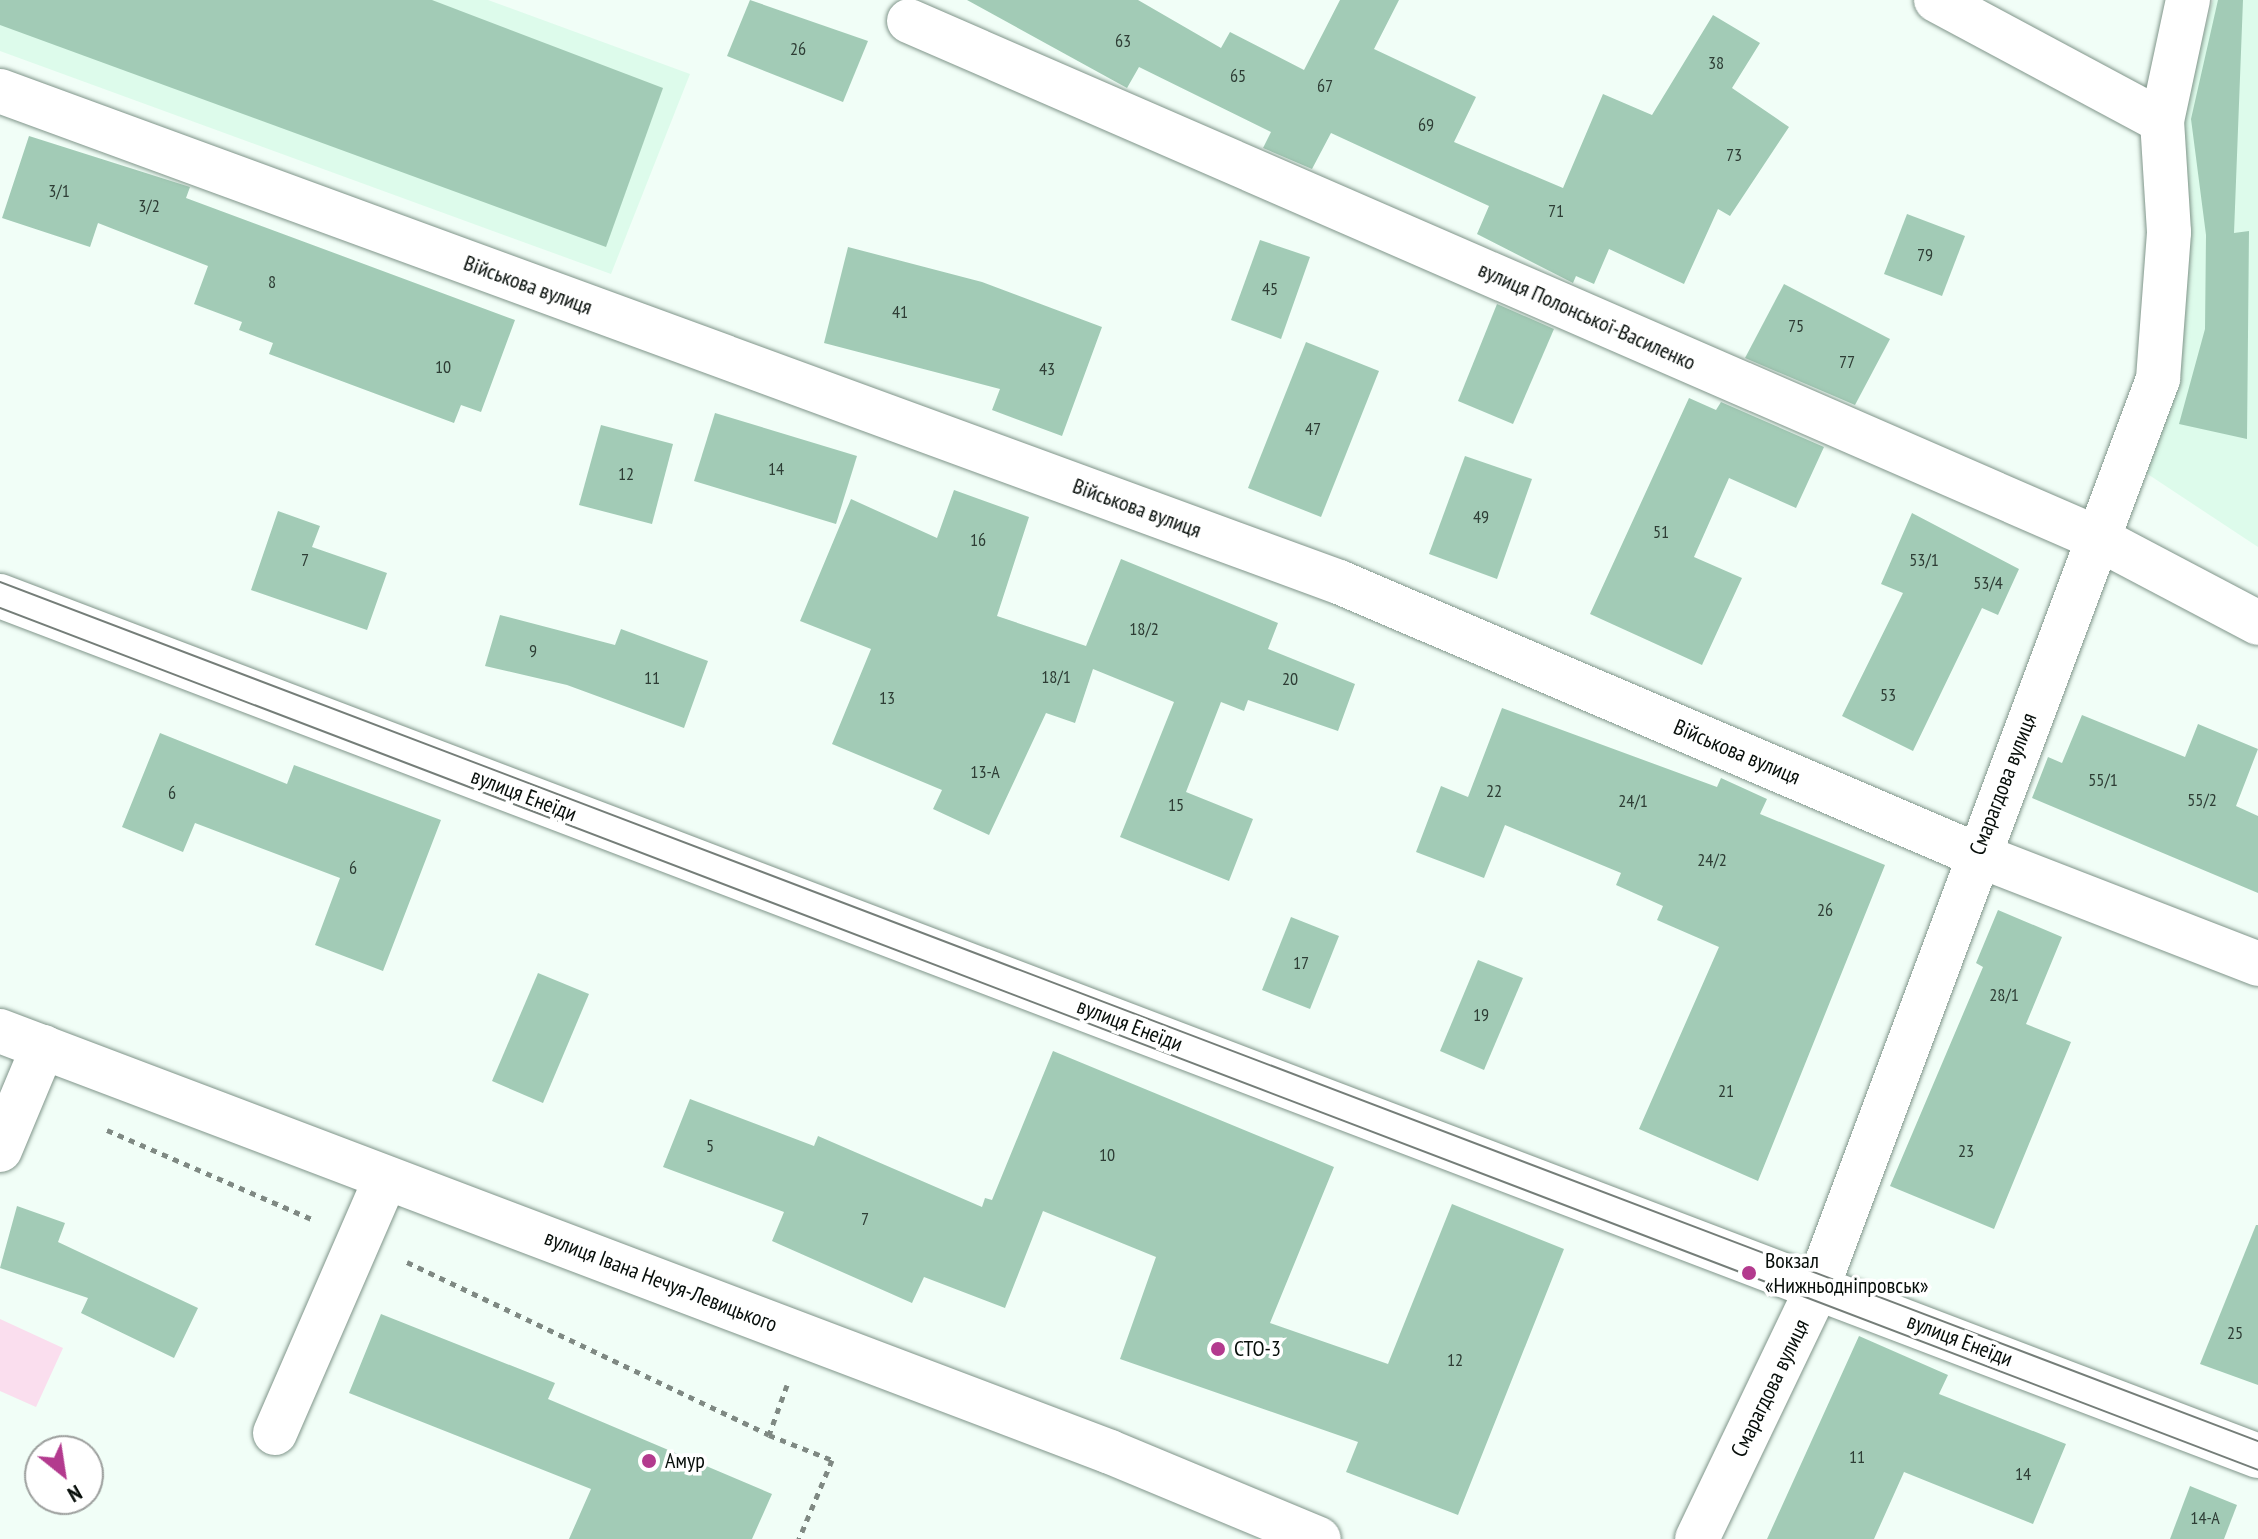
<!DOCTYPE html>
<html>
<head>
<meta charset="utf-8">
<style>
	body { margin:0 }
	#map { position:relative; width:2258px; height:1539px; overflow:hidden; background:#f1fef7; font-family:"PT Sans Narrow",sans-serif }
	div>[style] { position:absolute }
	.built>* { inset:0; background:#ddfbeb }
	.green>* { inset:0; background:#fadeee }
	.building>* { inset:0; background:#a2cbb6 }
	.path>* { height:5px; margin-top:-2.5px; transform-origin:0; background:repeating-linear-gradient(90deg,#7f8983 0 6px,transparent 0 12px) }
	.roads { filter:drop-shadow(0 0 2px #80958a) drop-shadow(0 0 2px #80958a) }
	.minor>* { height:44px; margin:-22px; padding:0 22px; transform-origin:22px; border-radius:22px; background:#fff }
	.tram>* { height:2px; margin:-1px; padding:0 1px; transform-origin:1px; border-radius:1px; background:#757e79 }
	.dots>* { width:22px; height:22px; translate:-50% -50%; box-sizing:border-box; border:4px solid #fff; border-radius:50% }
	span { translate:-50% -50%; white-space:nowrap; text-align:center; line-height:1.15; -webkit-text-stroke:7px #fff; paint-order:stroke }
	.number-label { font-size:18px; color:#2e3d35 }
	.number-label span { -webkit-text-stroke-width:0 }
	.street-label { font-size:22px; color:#070e0a }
	.poi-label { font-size:22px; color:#070e0a }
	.left { translate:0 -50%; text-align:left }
	.north { position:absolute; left:24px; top:1435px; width:80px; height:80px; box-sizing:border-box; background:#fff; border:2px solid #9c9f9d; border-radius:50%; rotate:150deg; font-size:22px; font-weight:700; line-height:32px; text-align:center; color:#070e0a }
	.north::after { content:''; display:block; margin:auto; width:28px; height:36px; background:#b33a8e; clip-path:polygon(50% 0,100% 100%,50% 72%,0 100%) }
</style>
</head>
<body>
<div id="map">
	<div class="built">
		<i style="clip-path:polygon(0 0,488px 0,690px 74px,611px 274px,0 51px)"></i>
		<i style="clip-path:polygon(2213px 0,2258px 0,2258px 547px,2143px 471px,2181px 119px)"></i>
	</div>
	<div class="green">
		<i style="clip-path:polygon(0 1319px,63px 1348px,36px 1407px,0 1391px)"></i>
	</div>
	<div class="building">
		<i style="clip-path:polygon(0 0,432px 0,663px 88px,606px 247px,0 25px)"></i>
		<i style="clip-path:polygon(750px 0,868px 41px,843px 102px,727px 56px)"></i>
		<i style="clip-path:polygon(967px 0,1138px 0,1221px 48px,1230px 32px,1304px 70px,1340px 0,1399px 0,1374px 49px,1476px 97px,1454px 142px,1563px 188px,1603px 94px,1652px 115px,1713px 15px,1760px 43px,1732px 88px,1789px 127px,1730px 216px,1718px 209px,1684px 284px,1609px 249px,1594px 284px,1576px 276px,1573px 283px,1477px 234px,1489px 206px,1331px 133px,1312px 169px,1263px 148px,1271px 132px,1139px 67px,1127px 88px)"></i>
		<i style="clip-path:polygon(2218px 0,2243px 0,2234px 233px,2249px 231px,2247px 439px,2179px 424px,2205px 329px,2206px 235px,2191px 119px)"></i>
		<i style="clip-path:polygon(29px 136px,190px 187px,186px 198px,515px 320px,481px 412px,461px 405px,454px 423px,269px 354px,273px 343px,239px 330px,242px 322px,194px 304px,208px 266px,98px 223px,90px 247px,2px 218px)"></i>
		<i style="clip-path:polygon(1907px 214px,1965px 236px,1942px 296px,1884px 274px)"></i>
		<i style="clip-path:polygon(1260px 240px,1310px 257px,1281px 339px,1231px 320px)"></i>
		<i style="clip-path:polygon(848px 247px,982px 282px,1102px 327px,1062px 436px,992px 410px,1000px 389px,824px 343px)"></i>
		<i style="clip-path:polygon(1784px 284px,1890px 339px,1855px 405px,1745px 358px)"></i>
		<i style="clip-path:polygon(1497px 304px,1554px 329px,1513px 424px,1458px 401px)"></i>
		<i style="clip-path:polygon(1306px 342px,1379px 371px,1321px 517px,1248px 488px)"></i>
		<i style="clip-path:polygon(1689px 398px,1716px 410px,1721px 402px,1824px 447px,1796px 508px,1729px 478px,1694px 557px,1742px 578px,1702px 665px,1590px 614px)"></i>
		<i style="clip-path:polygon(715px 413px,857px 456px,836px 524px,694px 481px)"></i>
		<i style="clip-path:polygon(601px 425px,673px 444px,652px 524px,579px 505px)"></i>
		<i style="clip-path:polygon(1465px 456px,1532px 479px,1497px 579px,1429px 554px)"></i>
		<i style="clip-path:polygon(954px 490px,1029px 517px,997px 616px,1086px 646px,1121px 559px,1278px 623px,1268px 649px,1355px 684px,1338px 731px,1248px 700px,1244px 711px,1221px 702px,1186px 792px,1253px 819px,1229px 881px,1120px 837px,1174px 702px,1093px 669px,1075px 723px,1046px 713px,989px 835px,933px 809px,942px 790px,832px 744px,871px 649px,800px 621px,851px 499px,937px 538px)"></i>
		<i style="clip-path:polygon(278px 511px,320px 526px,312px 547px,387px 573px,367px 630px,251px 590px)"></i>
		<i style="clip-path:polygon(1912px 513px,2019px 569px,1998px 615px,1982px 608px,1913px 751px,1842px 716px,1903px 593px,1881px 584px)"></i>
		<i style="clip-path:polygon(500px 615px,615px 645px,621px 629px,708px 661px,684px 728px,567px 685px,485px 666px)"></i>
		<i style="clip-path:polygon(1502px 708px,1717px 787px,1721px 778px,1767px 799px,1760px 814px,1885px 865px,1758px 1181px,1639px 1129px,1719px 947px,1657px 920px,1663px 906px,1616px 885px,1621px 873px,1505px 825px,1484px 878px,1416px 852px,1441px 786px,1468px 797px)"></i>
		<i style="clip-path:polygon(2082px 715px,2185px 757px,2198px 724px,2258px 749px,2236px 806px,2258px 816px,2258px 893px,2032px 798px,2048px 757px,2062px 763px)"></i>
		<i style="clip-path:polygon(160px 733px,287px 784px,294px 765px,441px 820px,383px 971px,315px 945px,340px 878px,195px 823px,183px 852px,122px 827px)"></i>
		<i style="clip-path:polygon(1998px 910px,2062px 937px,2026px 1024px,2071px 1042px,1994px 1229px,1890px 1186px,1983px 967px,1976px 963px)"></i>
		<i style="clip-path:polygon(1291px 917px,1339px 936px,1310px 1009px,1262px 990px)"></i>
		<i style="clip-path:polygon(1478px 960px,1523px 978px,1484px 1070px,1440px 1051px)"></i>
		<i style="clip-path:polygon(538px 973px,589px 994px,543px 1103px,492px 1081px)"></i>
		<i style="clip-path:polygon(1053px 1051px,1334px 1167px,1270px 1323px,1388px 1364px,1452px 1204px,1564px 1249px,1458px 1515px,1346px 1472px,1358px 1442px,1120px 1359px,1156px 1257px,1043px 1211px,1005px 1308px,924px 1277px,912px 1303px,772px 1241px,784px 1212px,663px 1167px,690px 1099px,814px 1146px,818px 1136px,982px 1207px,985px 1198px,992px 1200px)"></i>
		<i style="clip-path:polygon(17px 1206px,65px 1223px,58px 1242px,198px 1308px,174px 1358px,81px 1313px,88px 1298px,0 1268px)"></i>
		<i style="clip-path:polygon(2256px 1225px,2258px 1225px,2258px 1385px,2200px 1364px)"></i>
		<i style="clip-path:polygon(381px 1314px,555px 1383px,548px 1399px,772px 1494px,752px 1539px,569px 1539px,591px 1489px,349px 1393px)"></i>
		<i style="clip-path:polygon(1859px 1336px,1948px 1375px,1939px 1394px,2066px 1444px,2033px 1524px,1904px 1472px,1874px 1539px,1767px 1539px)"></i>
		<i style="clip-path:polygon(2190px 1486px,2237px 1505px,2224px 1539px,2170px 1539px)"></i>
	</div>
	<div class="path">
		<i style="left:107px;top:1130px;width:226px;rotate:23.5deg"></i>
		<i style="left:407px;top:1262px;width:401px;rotate:25.5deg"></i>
		<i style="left:787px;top:1385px;width:53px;rotate:109.8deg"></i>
		<i style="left:769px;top:1435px;width:68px;rotate:21.6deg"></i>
		<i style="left:832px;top:1460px;width:86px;rotate:112.7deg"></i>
	</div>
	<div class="roads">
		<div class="minor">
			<i style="left:1936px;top:0;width:256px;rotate:28.2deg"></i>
			<i style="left:909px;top:21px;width:1298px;rotate:23.52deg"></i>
			<i style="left:2099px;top:539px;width:180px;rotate:27.8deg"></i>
			<i style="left:0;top:91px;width:1426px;rotate:20.14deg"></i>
			<i style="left:1339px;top:582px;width:692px;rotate:23.16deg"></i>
			<i style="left:1975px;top:854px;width:304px;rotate:21.2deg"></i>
			<i style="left:0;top:596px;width:2416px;rotate:20.85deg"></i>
			<i style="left:0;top:1031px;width:1187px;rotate:20.77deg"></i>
			<i style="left:1110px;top:1452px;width:226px;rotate:22.6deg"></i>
			<i style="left:0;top:1150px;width:112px;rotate:-67.3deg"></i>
			<i style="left:275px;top:1433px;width:278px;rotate:-66.5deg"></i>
			<i style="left:1697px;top:1539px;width:280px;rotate:-64.4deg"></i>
			<i style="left:1818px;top:1286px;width:969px;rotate:-69.45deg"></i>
			<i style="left:2158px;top:379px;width:147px;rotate:-85.7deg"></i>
			<i style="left:2169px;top:232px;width:111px;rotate:-93.6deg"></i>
			<i style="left:2162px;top:121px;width:124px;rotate:-77.9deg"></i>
		</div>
	</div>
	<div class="tram">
		<i style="left:0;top:582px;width:2416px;rotate:20.83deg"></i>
		<i style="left:0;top:608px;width:2417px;rotate:20.89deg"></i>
	</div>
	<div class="dots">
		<i style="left:1749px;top:1273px;background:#b33a8e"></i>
		<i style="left:1218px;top:1349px;background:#b33a8e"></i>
		<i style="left:649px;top:1461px;background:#b33a8e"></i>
	</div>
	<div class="number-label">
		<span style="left:1123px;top:41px">63</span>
		<span style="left:798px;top:49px">26</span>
		<span style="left:1716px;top:63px">38</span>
		<span style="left:1238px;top:76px">65</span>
		<span style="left:1325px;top:86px">67</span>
		<span style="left:1426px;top:125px">69</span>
		<span style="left:1734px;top:155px">73</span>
		<span style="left:59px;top:191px">3/1</span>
		<span style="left:149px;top:206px">3/2</span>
		<span style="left:1556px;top:211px">71</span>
		<span style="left:1925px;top:255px">79</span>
		<span style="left:272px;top:282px">8</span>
		<span style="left:1270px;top:289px">45</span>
		<span style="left:900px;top:312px">41</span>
		<span style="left:1796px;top:326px">75</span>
		<span style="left:1847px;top:362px">77</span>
		<span style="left:443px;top:367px">10</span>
		<span style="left:1047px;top:369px">43</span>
		<span style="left:1313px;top:429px">47</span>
		<span style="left:776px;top:469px">14</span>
		<span style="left:626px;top:474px">12</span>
		<span style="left:1481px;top:517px">49</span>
		<span style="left:1661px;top:532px">51</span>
		<span style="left:978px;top:540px">16</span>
		<span style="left:305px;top:560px">7</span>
		<span style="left:1924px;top:560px">53/1</span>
		<span style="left:1988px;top:583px">53/4</span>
		<span style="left:1144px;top:629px">18/2</span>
		<span style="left:533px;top:651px">9</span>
		<span style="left:1056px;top:677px">18/1</span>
		<span style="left:652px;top:678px">11</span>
		<span style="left:1290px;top:679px">20</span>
		<span style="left:1888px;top:695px">53</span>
		<span style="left:887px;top:698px">13</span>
		<span style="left:985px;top:772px">13-А</span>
		<span style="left:2103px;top:780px">55/1</span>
		<span style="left:1494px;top:791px">22</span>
		<span style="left:172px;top:793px">6</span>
		<span style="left:2202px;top:800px">55/2</span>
		<span style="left:1633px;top:801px">24/1</span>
		<span style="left:1176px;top:805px">15</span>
		<span style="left:1712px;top:860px">24/2</span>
		<span style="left:353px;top:868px">6</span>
		<span style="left:1825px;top:910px">26</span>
		<span style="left:1301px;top:963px">17</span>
		<span style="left:2004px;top:995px">28/1</span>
		<span style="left:1481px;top:1015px">19</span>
		<span style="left:1726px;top:1091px">21</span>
		<span style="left:710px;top:1146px">5</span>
		<span style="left:1966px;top:1151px">23</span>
		<span style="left:1107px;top:1155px">10</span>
		<span style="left:865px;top:1219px">7</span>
		<span style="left:2235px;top:1333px">25</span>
		<span style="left:1455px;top:1360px">12</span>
		<span style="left:1857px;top:1457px">11</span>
		<span style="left:2023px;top:1474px">14</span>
		<span style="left:2205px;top:1518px">14-А</span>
	</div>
	<div class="street-label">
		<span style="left:528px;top:285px;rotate:20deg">Військова вулиця</span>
		<span style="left:1587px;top:316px;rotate:24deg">вулиця Полонської-Василенко</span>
		<span style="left:1137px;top:508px;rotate:20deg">Військова вулиця</span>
		<span style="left:1737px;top:752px;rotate:23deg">Військова вулиця</span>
		<span style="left:2003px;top:784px;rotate:-69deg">Смарагдова вулиця</span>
		<span style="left:524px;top:795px;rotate:21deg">вулиця Енеїди</span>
		<span style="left:1130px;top:1025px;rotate:21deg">вулиця Енеїди</span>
		<span style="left:661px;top:1281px;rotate:21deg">вулиця Івана Нечуя-Левицького</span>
		<span style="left:1960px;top:1340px;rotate:21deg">вулиця Енеїди</span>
		<span style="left:1770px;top:1388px;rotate:-64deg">Смарагдова вулиця</span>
	</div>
	<div class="poi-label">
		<span class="left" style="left:1765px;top:1273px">Вокзал<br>«Нижньодніпровськ»</span>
		<span class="left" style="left:1234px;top:1349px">СТО-3</span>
		<span class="left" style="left:665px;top:1461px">Амур</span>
	</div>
	<div class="north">N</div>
</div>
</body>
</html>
